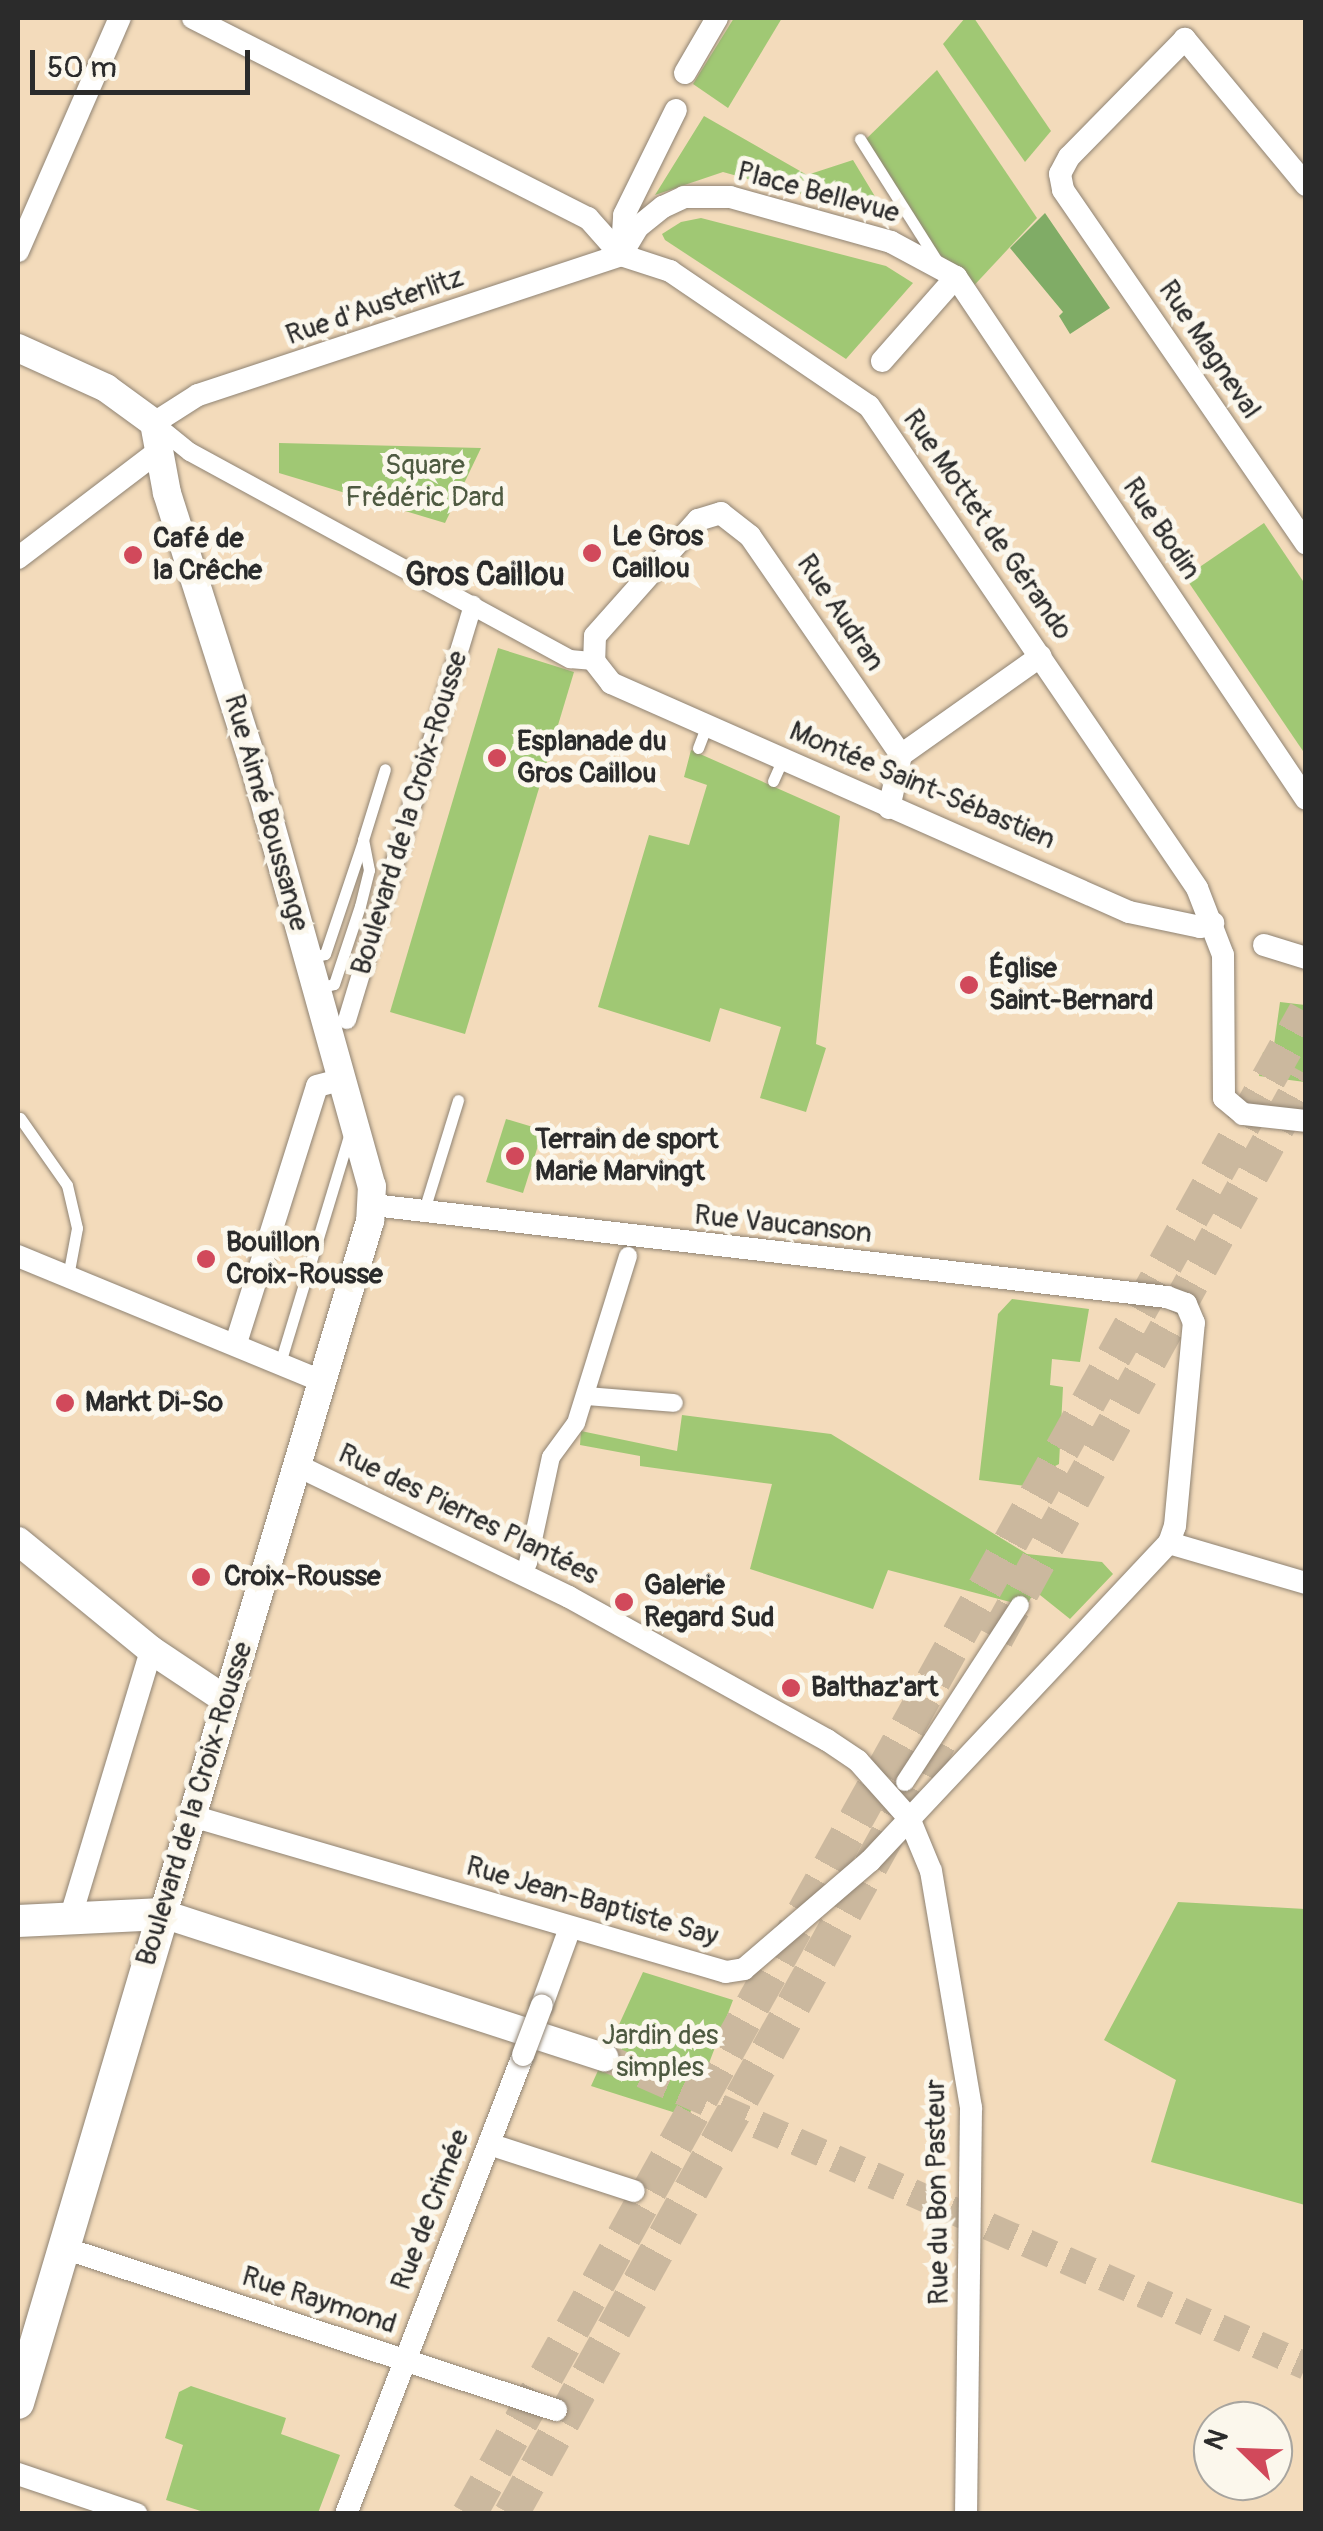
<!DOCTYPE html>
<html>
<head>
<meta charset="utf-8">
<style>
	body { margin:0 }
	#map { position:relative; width:1323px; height:2531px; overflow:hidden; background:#f3dbbb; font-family:Pangolin,sans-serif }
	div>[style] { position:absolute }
	.green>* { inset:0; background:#a0c874 }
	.forest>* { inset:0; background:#80ac66 }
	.tertiary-tunnel>* { height:28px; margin-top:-14px; transform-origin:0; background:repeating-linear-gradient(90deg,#cbb89e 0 28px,transparent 0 42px) }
	.primary-tunnel>* { height:35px; margin-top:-17.5px; transform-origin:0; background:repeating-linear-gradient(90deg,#cbb89e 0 35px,transparent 0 53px) }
	.roads { filter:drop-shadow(0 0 2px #8f8373) drop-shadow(0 0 2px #8f8373) }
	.service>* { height:11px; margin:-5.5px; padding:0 5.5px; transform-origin:5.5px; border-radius:5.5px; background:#fff }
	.pedestrian>* { height:18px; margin:-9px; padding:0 9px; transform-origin:9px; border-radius:9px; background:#fff }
	.minor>* { height:22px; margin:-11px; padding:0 11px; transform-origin:11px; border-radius:11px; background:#fff }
	.tertiary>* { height:28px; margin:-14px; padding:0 14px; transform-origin:14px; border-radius:14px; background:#fff }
	.secondary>* { height:32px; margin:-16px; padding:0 16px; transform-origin:16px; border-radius:16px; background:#fff }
	.bridges { filter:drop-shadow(0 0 2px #8f8373) drop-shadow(0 0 2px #8f8373) }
	.minor-bridge>* { height:22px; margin:-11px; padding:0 11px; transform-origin:11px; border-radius:11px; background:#fff }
	.dots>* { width:28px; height:28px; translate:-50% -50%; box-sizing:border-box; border:5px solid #fbf7ec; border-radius:50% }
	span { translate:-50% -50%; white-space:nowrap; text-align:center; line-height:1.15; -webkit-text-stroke:10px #fbf7ec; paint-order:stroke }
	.street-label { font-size:28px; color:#2b2b2b }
	.park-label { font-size:28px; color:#4e5a41 }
	.poi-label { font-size:28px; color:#2b2b2b; font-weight:700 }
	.left { translate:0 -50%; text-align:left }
	.quarter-label { font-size:32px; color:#2b2b2b; font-weight:700 }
	.frame { position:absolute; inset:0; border:20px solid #2b2b2b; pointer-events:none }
	.north { position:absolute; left:1193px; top:2401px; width:100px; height:100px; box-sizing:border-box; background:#fbf7ec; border:2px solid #a8a59f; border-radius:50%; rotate:293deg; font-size:28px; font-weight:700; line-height:40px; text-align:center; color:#2b2b2b }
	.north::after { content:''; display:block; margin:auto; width:35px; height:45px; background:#d1495b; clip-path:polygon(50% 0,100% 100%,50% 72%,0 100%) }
	.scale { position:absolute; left:30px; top:50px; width:220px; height:45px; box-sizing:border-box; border:5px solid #2b2b2b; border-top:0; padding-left:12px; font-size:30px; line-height:35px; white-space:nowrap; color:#2b2b2b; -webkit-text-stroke:8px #fbf7ec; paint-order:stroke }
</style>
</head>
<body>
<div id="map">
	<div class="green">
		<i style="clip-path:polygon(734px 18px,782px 18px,728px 108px,693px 84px)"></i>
		<i style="clip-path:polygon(965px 18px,974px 18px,1051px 131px,1025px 162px,943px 44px)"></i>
		<i style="clip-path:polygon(937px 70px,1037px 218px,967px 293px,939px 265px,862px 143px)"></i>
		<i style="clip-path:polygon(704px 116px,807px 175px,853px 160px,888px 218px,723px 172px,655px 195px)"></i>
		<i style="clip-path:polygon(701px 218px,886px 266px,913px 283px,846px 359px,665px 240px,662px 234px,681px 222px)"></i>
		<i style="clip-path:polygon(279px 443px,361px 445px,481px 448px,445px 523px,279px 473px)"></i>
		<i style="clip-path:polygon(1264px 523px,1305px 584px,1305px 754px,1185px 577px)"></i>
		<i style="clip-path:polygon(498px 648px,574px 672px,465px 1034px,390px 1012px)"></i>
		<i style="clip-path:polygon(691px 750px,840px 816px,816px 1044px,826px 1048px,806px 1112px,760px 1098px,781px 1027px,720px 1008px,710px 1042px,598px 1007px,649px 835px,689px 845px,707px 785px,684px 777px)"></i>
		<i style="clip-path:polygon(1280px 1002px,1305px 1005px,1305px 1082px,1259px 1076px,1263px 1052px,1273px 1052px)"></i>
		<i style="clip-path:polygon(506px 1119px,543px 1130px,523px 1193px,486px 1182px)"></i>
		<i style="clip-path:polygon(1012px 1299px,1089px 1309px,1080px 1362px,1052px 1359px,1050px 1385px,1063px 1387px,1059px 1464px,1034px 1477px,1033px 1487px,979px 1480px,998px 1314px)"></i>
		<i style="clip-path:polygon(682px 1415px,831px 1434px,1027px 1554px,1102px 1562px,1113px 1574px,1070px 1619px,1035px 1591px,1026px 1606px,888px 1570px,873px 1609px,750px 1569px,772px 1484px,640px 1466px,640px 1456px,580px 1445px,581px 1431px,677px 1451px)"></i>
		<i style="clip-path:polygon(1178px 1902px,1305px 1909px,1305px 2205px,1151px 2162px,1176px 2080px,1104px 2040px)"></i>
		<i style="clip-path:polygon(643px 1972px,733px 2000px,684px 2129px,675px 2126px,679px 2114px,591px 2086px)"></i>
		<i style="clip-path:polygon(191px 2386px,286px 2418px,281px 2434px,340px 2455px,318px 2513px,207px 2513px,166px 2500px,183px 2445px,165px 2438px,179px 2392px)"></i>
	</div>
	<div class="forest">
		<i style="clip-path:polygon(1045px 213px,1110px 308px,1070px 334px,1059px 316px,1063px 312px,1010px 248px)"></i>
	</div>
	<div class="tertiary-tunnel">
		<i style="left:604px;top:2057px;width:767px;rotate:23.76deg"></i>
	</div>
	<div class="primary-tunnel">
		<i style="left:996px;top:1638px;width:644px;rotate:-61.2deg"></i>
		<i style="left:469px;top:2514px;width:1720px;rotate:-60.89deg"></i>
		<i style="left:511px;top:2514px;width:900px;rotate:-61.01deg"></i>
	</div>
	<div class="roads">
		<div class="service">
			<i style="left:860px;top:139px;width:144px;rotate:57.7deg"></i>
			<i style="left:698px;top:748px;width:25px;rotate:-69deg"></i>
			<i style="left:773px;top:781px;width:24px;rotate:-66deg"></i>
			<i style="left:308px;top:958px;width:17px;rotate:-13deg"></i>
			<i style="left:325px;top:954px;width:119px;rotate:-71.4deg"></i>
			<i style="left:318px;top:988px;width:16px;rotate:-14deg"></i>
			<i style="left:334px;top:984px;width:82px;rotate:-71.6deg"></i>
			<i style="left:360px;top:906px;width:37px;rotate:-76deg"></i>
			<i style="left:369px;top:870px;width:31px;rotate:-101deg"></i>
			<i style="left:363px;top:840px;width:74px;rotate:-72.8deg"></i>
			<i style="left:20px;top:1118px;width:82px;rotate:55deg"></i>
			<i style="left:67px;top:1185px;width:44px;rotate:76.9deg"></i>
			<i style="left:77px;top:1228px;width:49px;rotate:100.6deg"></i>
			<i style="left:424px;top:1210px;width:115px;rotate:-72.8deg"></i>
			<i style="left:280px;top:1363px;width:241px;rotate:-73.1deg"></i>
		</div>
		<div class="pedestrian">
			<i style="left:154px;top:423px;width:46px;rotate:38.9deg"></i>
			<i style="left:190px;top:452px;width:433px;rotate:28.6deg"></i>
			<i style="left:570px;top:659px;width:24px;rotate:5deg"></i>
			<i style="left:347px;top:1020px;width:434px;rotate:-73.1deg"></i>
			<i style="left:586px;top:1396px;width:88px;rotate:4.5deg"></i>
			<i style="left:528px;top:1563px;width:108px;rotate:-77.8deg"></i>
			<i style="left:551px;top:1457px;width:42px;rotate:-53.7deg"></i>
			<i style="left:576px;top:1423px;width:175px;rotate:-72.7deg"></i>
			<i style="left:905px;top:1782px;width:211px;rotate:-57deg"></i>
		</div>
		<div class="minor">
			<i style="left:193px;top:18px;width:443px;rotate:26.9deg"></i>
			<i style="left:588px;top:218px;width:50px;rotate:48.3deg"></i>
			<i style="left:685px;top:73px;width:64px;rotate:-59.8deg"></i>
			<i style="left:1306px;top:185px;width:190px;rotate:-129.7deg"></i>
			<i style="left:1185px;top:39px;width:165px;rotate:134.5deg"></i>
			<i style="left:1069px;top:157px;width:19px;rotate:118deg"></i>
			<i style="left:1060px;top:174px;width:16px;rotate:79deg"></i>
			<i style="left:1063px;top:190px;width:429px;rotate:55.5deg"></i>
			<i style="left:622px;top:247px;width:32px;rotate:-86deg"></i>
			<i style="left:624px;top:215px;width:117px;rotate:-63.7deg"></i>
			<i style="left:18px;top:251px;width:254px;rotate:-66.4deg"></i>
			<i style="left:621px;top:255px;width:52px;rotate:18.1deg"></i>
			<i style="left:670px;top:271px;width:240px;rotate:34.2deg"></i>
			<i style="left:869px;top:406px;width:583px;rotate:55.76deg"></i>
			<i style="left:1197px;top:888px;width:72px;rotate:68.8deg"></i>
			<i style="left:1223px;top:955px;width:143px;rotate:89.6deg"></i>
			<i style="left:1224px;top:1098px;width:25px;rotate:40deg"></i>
			<i style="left:1243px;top:1114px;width:63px;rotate:6.3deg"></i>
			<i style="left:621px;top:255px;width:33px;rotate:-59deg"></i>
			<i style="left:638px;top:227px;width:32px;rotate:-39deg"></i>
			<i style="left:663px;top:207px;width:23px;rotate:-25deg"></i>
			<i style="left:684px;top:197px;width:46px"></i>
			<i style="left:730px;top:197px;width:167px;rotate:15.6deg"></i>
			<i style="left:891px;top:242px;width:74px;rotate:28.3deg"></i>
			<i style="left:956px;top:277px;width:628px;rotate:56.16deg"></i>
			<i style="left:882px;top:361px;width:112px;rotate:-48.6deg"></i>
			<i style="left:154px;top:423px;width:52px;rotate:-32.5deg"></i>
			<i style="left:198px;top:395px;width:446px;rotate:-18.3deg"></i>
			<i style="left:18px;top:558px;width:173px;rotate:-37.3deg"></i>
			<i style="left:901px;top:755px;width:266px;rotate:-124.6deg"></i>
			<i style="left:750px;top:536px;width:37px;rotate:-142deg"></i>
			<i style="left:721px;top:513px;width:24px;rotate:163deg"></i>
			<i style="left:698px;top:520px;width:155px;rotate:131.6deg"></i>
			<i style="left:595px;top:636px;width:25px;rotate:92deg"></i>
			<i style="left:594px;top:661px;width:28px;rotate:52deg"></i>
			<i style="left:611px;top:683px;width:566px;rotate:23.85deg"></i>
			<i style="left:1129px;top:912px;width:73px;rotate:11.9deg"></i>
			<i style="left:1200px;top:927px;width:14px;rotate:-17deg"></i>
			<i style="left:889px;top:808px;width:54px;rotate:-77.2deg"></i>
			<i style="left:901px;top:755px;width:171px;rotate:-35.3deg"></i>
			<i style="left:1264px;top:945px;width:44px;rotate:17.2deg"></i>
			<i style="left:18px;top:1256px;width:328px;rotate:22.4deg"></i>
			<i style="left:236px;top:1343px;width:269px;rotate:-72.5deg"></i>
			<i style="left:317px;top:1086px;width:27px;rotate:-15deg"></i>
			<i style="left:296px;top:1465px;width:303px;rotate:25.8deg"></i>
			<i style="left:569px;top:1597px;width:295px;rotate:29deg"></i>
			<i style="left:827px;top:1740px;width:37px;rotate:34deg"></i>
			<i style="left:858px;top:1761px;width:76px;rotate:48.2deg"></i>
			<i style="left:909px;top:1818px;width:57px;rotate:67.5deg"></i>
			<i style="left:931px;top:1871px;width:240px;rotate:80.4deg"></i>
			<i style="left:971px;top:2108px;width:406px;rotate:90.7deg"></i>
			<i style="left:1169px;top:1543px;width:143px;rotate:16.3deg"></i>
			<i style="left:192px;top:1816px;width:556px;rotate:16.28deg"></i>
			<i style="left:726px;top:1972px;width:18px;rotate:-9deg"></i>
			<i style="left:744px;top:1969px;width:166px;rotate:-40.6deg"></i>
			<i style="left:870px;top:1861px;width:436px;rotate:-46.8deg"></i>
			<i style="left:1169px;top:1543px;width:18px;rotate:-71deg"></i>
			<i style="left:1175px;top:1526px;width:204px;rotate:-84.7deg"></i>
			<i style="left:1194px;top:1323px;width:21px;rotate:-113deg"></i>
			<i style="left:1186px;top:1304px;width:20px;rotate:-160deg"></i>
			<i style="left:1167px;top:1297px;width:799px;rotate:-173.39deg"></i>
			<i style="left:70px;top:1919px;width:281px;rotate:-73.2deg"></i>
			<i style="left:542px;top:2005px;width:82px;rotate:-70deg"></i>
			<i style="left:489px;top:2144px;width:152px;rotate:18deg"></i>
			<i style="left:64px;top:2248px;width:518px;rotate:18.23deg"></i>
			<i style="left:18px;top:2474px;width:125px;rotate:18.7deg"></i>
			<i style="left:346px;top:2514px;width:492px;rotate:-68.9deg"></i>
		</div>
		<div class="tertiary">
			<i style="left:18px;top:348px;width:97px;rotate:24.4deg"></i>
			<i style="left:106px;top:388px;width:59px;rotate:36.1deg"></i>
			<i style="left:154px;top:423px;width:71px;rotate:79.5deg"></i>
			<i style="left:167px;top:493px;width:300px;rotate:72.3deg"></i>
			<i style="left:258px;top:779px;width:423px;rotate:74.4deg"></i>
			<i style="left:372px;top:1186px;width:35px;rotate:93deg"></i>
			<i style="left:370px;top:1221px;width:723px;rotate:106.63deg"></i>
			<i style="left:163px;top:1914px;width:464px;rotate:18deg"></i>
			<i style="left:18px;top:1541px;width:172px;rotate:39.3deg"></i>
			<i style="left:151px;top:1650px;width:90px;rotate:33.7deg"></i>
		</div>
		<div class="secondary">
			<i style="left:18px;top:1921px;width:145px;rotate:-2.8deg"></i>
			<i style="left:163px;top:1914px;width:510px;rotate:106.52deg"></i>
		</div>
	</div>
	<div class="bridges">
		<div class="minor-bridge">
			<i style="left:523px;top:2055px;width:53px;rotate:-69.2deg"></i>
		</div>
	</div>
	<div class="dots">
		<i style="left:592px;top:553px;background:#d1495b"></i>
		<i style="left:133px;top:555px;background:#d1495b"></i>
		<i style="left:497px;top:758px;background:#d1495b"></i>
		<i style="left:969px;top:985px;background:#d1495b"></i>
		<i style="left:515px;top:1156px;background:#d1495b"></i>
		<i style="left:206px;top:1259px;background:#d1495b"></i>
		<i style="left:65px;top:1403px;background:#d1495b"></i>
		<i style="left:201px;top:1577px;background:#d1495b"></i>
		<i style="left:624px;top:1602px;background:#d1495b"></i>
		<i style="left:791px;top:1688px;background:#d1495b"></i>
	</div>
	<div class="street-label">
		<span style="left:818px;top:193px;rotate:15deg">Place Bellevue</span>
		<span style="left:375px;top:307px;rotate:-19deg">Rue d'Austerlitz</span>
		<span style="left:1209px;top:350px;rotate:56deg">Rue Magneval</span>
		<span style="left:987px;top:525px;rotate:55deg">Rue Mottet de Gérando</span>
		<span style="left:1161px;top:529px;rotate:56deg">Rue Bodin</span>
		<span style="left:840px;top:613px;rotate:56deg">Rue Audran</span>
		<span style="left:922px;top:786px;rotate:23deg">Montée Saint-Sébastien</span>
		<span style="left:266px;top:813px;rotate:74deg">Rue Aimé Boussange</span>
		<span style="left:410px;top:813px;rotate:-73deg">Boulevard de la Croix-Rousse</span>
		<span style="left:783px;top:1225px;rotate:6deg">Rue Vaucanson</span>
		<span style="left:468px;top:1515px;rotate:26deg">Rue des Pierres Plantées</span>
		<span style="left:195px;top:1804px;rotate:-73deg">Boulevard de la Croix-Rousse</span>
		<span style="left:592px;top:1902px;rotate:16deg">Rue Jean-Baptiste Say</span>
		<span style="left:938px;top:2192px;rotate:-91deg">Rue du Bon Pasteur</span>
		<span style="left:431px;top:2210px;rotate:-69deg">Rue de Crimée</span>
		<span style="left:319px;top:2301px;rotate:18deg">Rue Raymond</span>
	</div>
	<div class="park-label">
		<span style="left:425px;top:482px">Square<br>Frédéric Dard</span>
		<span style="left:660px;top:2052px">Jardin des<br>simples</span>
	</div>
	<div class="poi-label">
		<span class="left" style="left:612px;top:553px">Le Gros<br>Caillou</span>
		<span class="left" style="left:153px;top:555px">Café de<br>la Crêche</span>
		<span class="left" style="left:517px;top:758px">Esplanade du<br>Gros Caillou</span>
		<span class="left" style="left:989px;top:985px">Église<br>Saint-Bernard</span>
		<span class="left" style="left:535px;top:1156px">Terrain de sport<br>Marie Marvingt</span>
		<span class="left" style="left:226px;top:1259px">Bouillon<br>Croix-Rousse</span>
		<span class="left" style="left:85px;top:1403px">Markt Di-So</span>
		<span class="left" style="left:224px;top:1577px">Croix-Rousse</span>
		<span class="left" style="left:644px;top:1602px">Galerie<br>Regard Sud</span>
		<span class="left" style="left:811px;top:1688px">Balthaz'art</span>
	</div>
	<div class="quarter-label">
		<span style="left:485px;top:575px">Gros Caillou</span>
	</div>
	<div class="frame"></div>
	<div class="north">N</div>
	<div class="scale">50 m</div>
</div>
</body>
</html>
